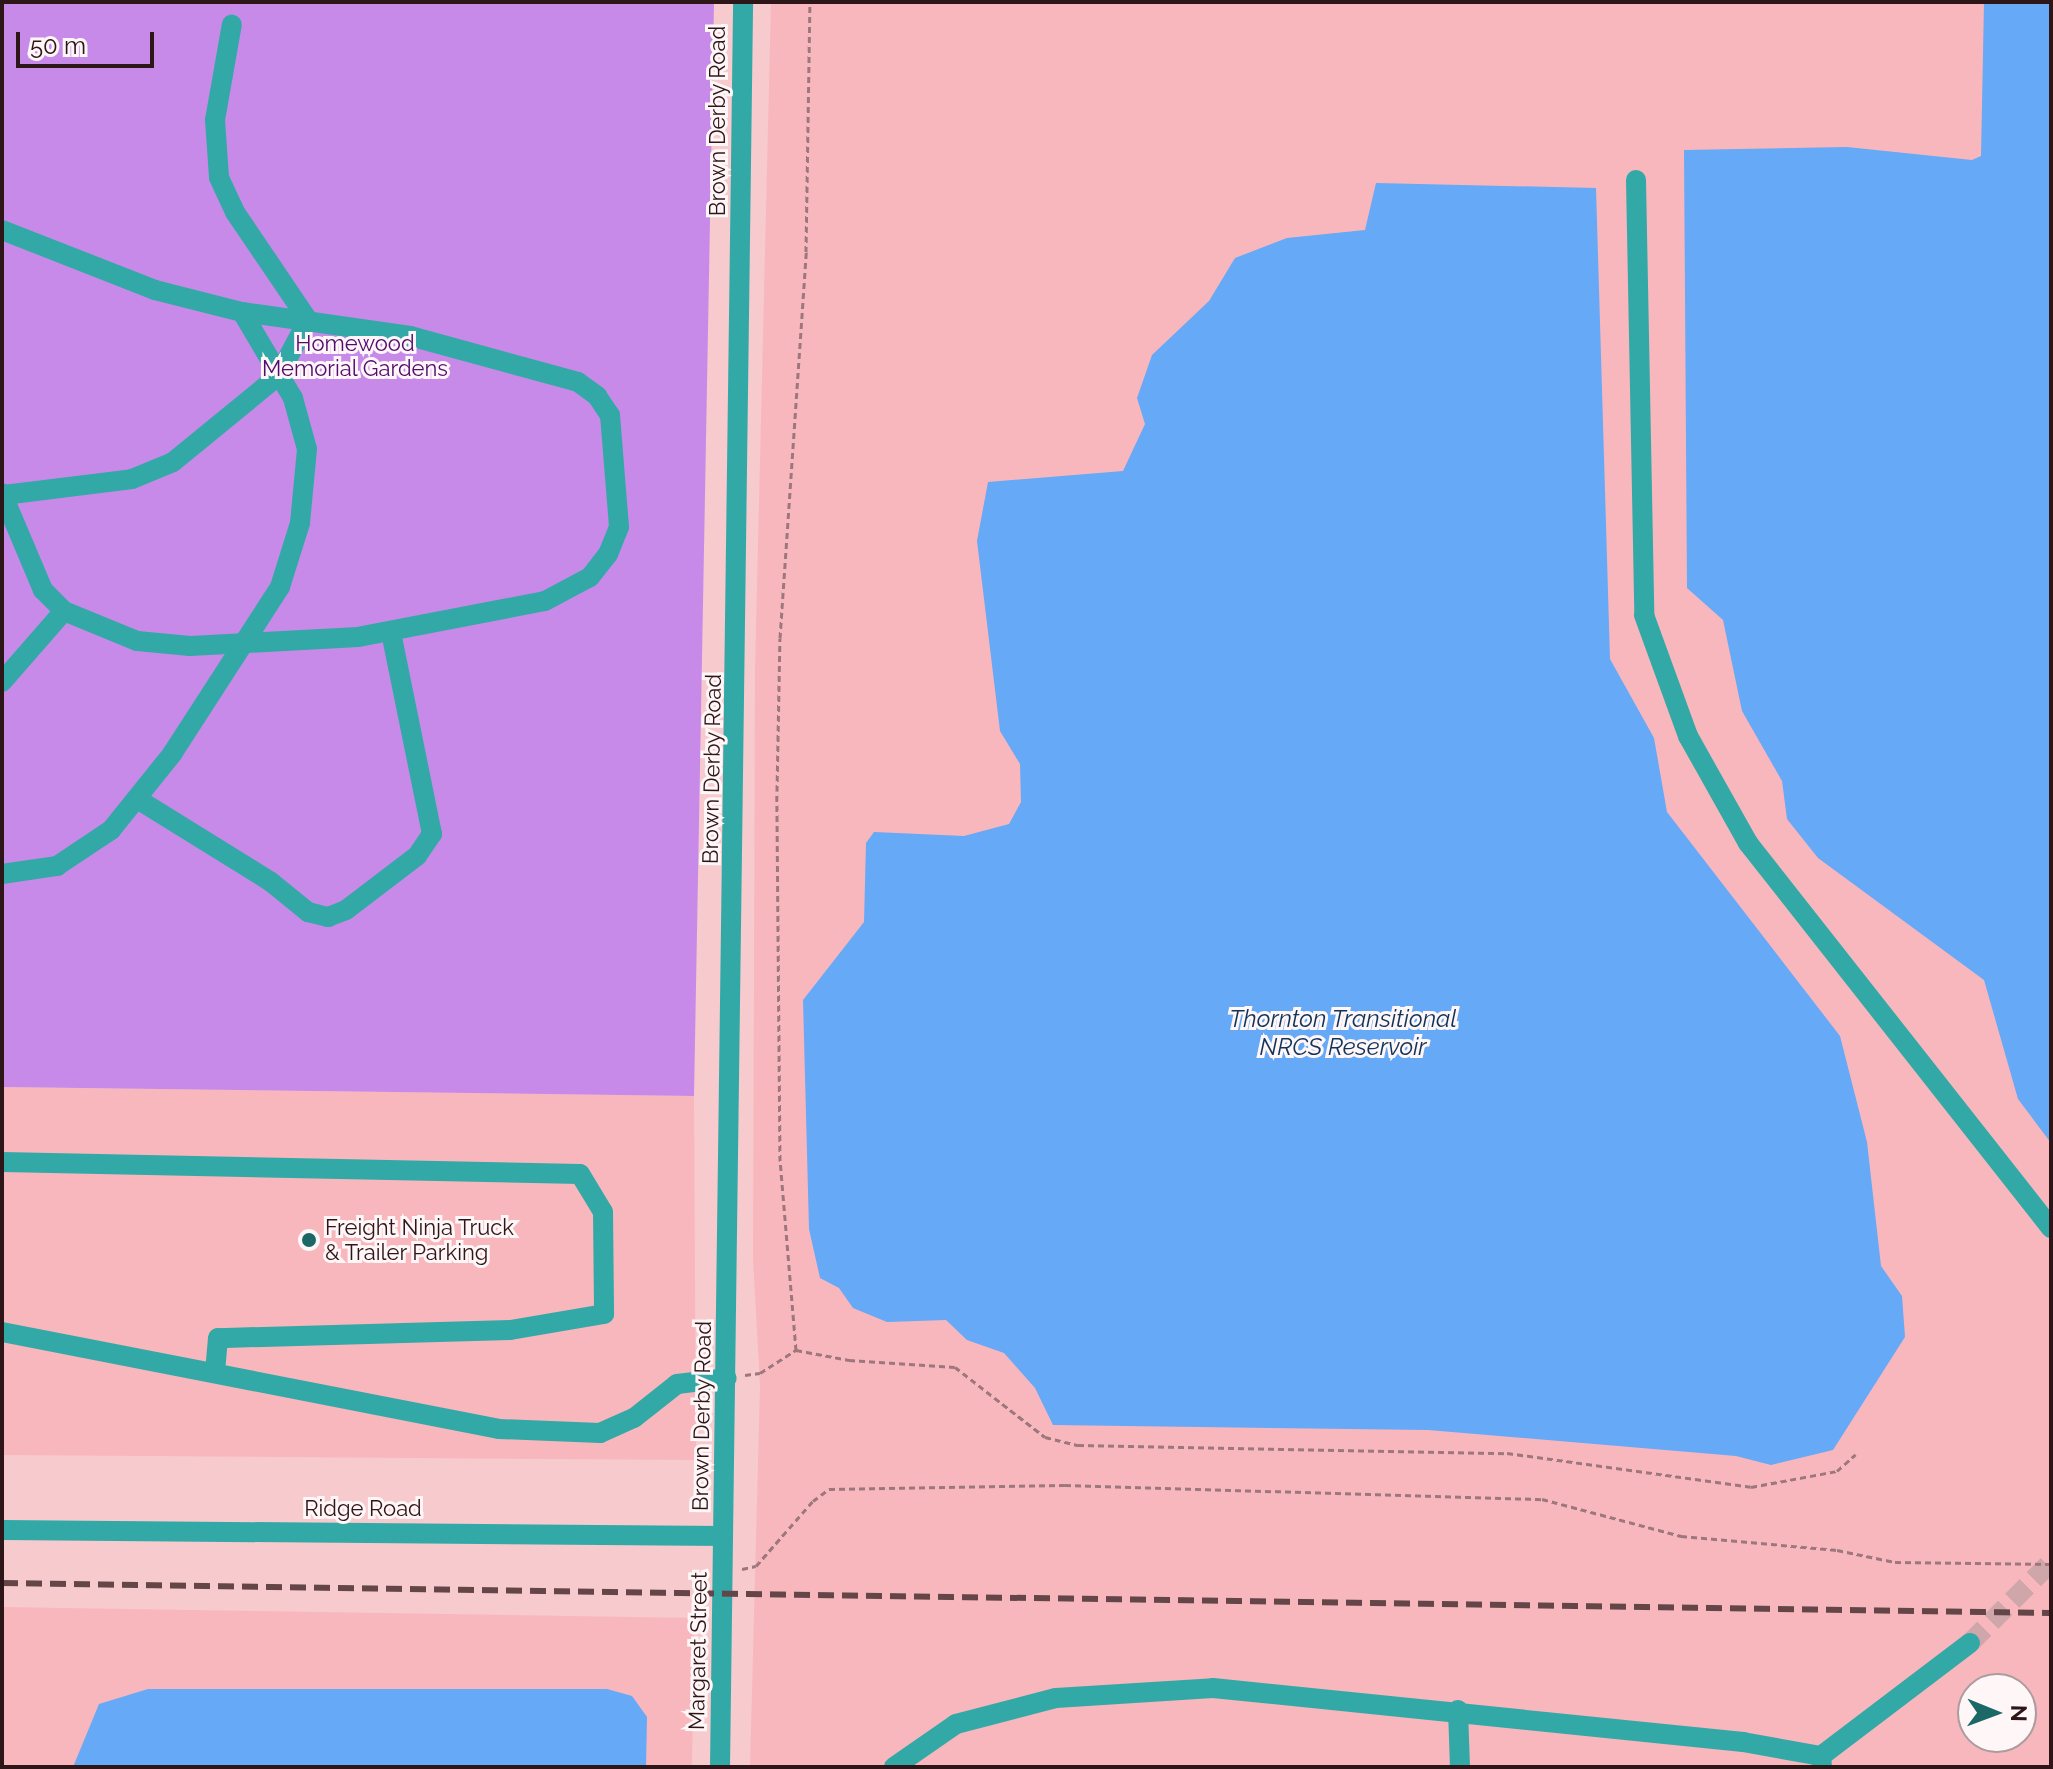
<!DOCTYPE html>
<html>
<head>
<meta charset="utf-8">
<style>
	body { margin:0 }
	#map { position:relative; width:2053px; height:1769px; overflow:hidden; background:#f7cace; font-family:Raleway,sans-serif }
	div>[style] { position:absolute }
	.built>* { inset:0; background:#f8b7bd }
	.green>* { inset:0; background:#c88ae9 }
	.water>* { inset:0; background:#65a9f7 }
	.minor-tunnel>* { height:20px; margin-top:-10px; transform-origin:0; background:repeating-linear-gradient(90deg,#cfa6aa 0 20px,transparent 0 30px) }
	.path>* { height:3px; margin-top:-1.5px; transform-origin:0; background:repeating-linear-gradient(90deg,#9c787c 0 6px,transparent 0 10px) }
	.minor>* { height:20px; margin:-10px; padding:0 10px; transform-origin:10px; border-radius:10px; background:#33a9a7 }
	.rail>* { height:6px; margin-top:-3px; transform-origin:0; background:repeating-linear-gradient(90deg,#644649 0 16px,transparent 0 24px) }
	.dots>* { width:22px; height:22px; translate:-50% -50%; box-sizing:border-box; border:4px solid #fef6f7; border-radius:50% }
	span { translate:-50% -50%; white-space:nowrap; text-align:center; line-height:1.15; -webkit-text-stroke:6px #fef6f7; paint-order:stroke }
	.street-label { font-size:22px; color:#2e1518 }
	.park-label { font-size:22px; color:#530b70 }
	.poi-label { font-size:22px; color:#2e1518 }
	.left { translate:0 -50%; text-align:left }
	.water-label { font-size:24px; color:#103359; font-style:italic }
	.frame { position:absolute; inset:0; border:4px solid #2e1518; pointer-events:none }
	.north { position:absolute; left:1957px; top:1673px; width:80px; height:80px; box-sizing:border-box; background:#fef6f7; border:2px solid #ab9c9e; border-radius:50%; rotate:91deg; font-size:22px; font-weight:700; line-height:32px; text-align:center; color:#2e1518 }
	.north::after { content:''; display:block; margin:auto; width:28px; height:36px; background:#1b6866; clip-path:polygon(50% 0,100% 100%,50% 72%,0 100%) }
	.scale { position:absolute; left:16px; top:32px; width:138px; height:36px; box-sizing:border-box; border:4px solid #2e1518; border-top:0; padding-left:10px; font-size:24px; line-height:28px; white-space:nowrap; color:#2e1518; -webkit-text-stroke:6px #fef6f7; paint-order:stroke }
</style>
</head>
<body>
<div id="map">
	<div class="built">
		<i style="clip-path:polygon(evenodd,771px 2px,2051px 2px,2051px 1767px,750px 1767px,760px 1386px,753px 1258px,755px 669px,771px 2px,1973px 1689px,2021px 1689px,2021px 1737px,1973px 1737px,1973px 1689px)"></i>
		<i style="clip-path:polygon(2px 1087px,694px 1096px,696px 1460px,2px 1455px)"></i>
		<i style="clip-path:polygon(2px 1607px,694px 1618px,692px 1767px,2px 1767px)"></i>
	</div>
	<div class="green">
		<i style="clip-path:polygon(2px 2px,714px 2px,694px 1096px,2px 1087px)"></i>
	</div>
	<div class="water">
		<i style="clip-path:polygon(1984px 2px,2051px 2px,2051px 1143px,2018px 1099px,1984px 980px,1818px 858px,1787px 819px,1782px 781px,1742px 711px,1723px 620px,1687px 588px,1684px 150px,1847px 147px,1972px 160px,1981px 156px)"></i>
		<i style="clip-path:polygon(1376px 183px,1596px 188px,1610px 659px,1654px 738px,1667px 812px,1840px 1036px,1867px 1142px,1881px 1266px,1902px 1296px,1905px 1337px,1833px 1450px,1771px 1465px,1736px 1456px,1428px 1430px,1053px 1425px,1035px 1388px,1004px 1353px,967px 1340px,946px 1320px,887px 1322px,853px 1308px,839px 1288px,820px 1278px,809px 1229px,803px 1000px,864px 922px,866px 843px,874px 832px,964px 836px,1009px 824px,1021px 802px,1020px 764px,1000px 731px,977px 541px,988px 482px,1123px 471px,1145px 424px,1137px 398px,1152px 355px,1209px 301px,1235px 258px,1287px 238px,1365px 230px)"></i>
		<i style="clip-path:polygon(148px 1689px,607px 1689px,632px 1696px,647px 1717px,646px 1767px,73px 1767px,99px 1704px)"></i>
	</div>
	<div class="minor-tunnel">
		<i style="left:1970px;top:1643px;width:115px;rotate:-45deg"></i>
	</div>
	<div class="path">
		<i style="left:796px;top:1350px;width:54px;rotate:10.7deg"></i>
		<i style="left:849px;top:1360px;width:106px;rotate:3.8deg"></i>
		<i style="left:955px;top:1367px;width:114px;rotate:37.9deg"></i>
		<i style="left:1045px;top:1437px;width:34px;rotate:14deg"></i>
		<i style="left:1078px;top:1445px;width:429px;rotate:1.1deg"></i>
		<i style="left:1507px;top:1453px;width:246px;rotate:7.9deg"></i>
		<i style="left:1751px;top:1487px;width:87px;rotate:-10.5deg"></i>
		<i style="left:1837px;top:1471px;width:25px;rotate:-42deg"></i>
		<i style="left:745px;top:1375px;width:15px;rotate:-8deg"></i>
		<i style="left:760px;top:1373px;width:43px;rotate:-32.6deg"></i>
		<i style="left:796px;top:1350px;width:190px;rotate:-94.8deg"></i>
		<i style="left:780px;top:1161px;width:370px;rotate:-90.5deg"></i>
		<i style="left:777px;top:791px;width:153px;rotate:-88.9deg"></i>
		<i style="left:780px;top:638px;width:387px;rotate:-86.1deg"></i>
		<i style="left:806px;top:252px;width:250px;rotate:-89.1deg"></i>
		<i style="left:742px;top:1569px;width:14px;rotate:-12deg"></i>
		<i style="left:756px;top:1566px;width:86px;rotate:-48.8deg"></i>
		<i style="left:813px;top:1501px;width:20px;rotate:-37deg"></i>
		<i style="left:829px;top:1489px;width:236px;rotate:-1deg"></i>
		<i style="left:1065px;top:1485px;width:477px;rotate:1.7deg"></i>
		<i style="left:1542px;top:1499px;width:144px;rotate:14.9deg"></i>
		<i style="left:1681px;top:1536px;width:157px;rotate:5.1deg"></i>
		<i style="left:1837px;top:1550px;width:59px;rotate:11.7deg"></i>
		<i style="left:1895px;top:1562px;width:156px;rotate:0.7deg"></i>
	</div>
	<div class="minor">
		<i style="left:1636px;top:180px;width:435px;rotate:88.9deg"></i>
		<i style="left:1644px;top:615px;width:129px;rotate:70deg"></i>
		<i style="left:1688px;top:736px;width:123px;rotate:60.7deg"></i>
		<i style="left:1748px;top:843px;width:490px;rotate:51.8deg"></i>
		<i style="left:2px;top:230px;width:164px;rotate:21.4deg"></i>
		<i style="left:155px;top:290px;width:90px;rotate:14.2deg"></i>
		<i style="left:242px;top:312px;width:170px;rotate:8.1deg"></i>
		<i style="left:410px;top:336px;width:174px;rotate:15.3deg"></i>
		<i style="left:578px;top:382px;width:24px;rotate:36deg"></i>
		<i style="left:597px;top:396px;width:23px;rotate:56deg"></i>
		<i style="left:610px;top:415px;width:112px;rotate:85.4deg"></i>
		<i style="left:619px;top:527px;width:29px;rotate:112deg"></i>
		<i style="left:608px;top:554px;width:29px;rotate:128deg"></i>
		<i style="left:590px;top:577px;width:51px;rotate:151.9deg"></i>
		<i style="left:545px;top:601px;width:190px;rotate:169.1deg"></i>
		<i style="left:358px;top:637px;width:168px;rotate:176.9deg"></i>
		<i style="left:190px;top:646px;width:53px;rotate:-174.6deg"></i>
		<i style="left:137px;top:641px;width:79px;rotate:-157.7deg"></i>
		<i style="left:64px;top:611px;width:30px;rotate:-135deg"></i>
		<i style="left:43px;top:590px;width:105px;rotate:-112.9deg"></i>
		<i style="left:4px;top:495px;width:129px;rotate:-7.1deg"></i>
		<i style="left:132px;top:479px;width:44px;rotate:-22.5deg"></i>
		<i style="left:173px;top:462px;width:136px;rotate:-39.3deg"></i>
		<i style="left:278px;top:376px;width:64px;rotate:-61.8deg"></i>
		<i style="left:308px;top:320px;width:130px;rotate:-124.1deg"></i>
		<i style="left:235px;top:212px;width:38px;rotate:-115deg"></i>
		<i style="left:219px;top:177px;width:57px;rotate:-94deg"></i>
		<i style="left:215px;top:120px;width:97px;rotate:-80deg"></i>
		<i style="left:2px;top:682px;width:94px;rotate:-48.9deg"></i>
		<i style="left:139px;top:800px;width:155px;rotate:31.8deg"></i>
		<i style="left:271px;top:882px;width:48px;rotate:39deg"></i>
		<i style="left:308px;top:912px;width:21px;rotate:14deg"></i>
		<i style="left:328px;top:917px;width:19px;rotate:-21deg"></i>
		<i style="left:346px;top:910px;width:89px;rotate:-37.3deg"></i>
		<i style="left:417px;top:856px;width:27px;rotate:-56deg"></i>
		<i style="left:432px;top:834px;width:205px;rotate:-101.5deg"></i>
		<i style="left:2px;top:874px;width:56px;rotate:-8.3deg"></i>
		<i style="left:57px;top:866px;width:65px;rotate:-33.7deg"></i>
		<i style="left:111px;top:830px;width:97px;rotate:-51.2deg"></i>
		<i style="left:172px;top:754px;width:199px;rotate:-57.1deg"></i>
		<i style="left:280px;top:587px;width:67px;rotate:-72.6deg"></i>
		<i style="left:300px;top:523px;width:74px;rotate:-84.6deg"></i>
		<i style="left:307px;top:449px;width:53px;rotate:-105.4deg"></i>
		<i style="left:293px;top:398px;width:100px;rotate:-120.7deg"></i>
		<i style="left:2px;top:1162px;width:578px;rotate:1.19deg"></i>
		<i style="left:580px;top:1174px;width:44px;rotate:58.8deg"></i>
		<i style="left:603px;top:1212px;width:102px;rotate:89.4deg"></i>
		<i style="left:604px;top:1314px;width:95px;rotate:170.3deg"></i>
		<i style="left:510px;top:1330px;width:292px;rotate:178.4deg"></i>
		<i style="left:218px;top:1338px;width:33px;rotate:95deg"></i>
		<i style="left:2px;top:1332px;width:506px;rotate:11.04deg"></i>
		<i style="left:499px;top:1429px;width:101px;rotate:2.3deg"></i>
		<i style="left:600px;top:1433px;width:37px;rotate:-24deg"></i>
		<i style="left:634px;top:1418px;width:55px;rotate:-38.3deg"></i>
		<i style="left:677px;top:1384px;width:50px;rotate:-6.8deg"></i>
		<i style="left:2px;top:1530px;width:721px;rotate:0.48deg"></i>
		<i style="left:1458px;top:1710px;width:57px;rotate:88deg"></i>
		<i style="left:1821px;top:1756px;width:187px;rotate:-37.2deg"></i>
		<i style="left:720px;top:1767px;width:1765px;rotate:-89.25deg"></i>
		<i style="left:894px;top:1767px;width:75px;rotate:-34.7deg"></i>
		<i style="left:956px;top:1724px;width:103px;rotate:-14.6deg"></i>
		<i style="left:1056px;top:1698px;width:157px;rotate:-3.6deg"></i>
		<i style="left:1213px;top:1688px;width:533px;rotate:5.82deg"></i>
		<i style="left:1743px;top:1742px;width:79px;rotate:10.2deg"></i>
		<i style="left:1821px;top:1756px;width:11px;rotate:85deg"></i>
	</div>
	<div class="rail">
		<i style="left:2px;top:1583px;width:2049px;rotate:0.84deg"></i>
	</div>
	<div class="dots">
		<i style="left:309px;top:1240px;background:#1b6866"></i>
	</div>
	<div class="street-label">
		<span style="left:718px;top:121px;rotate:-90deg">Brown Derby Road</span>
		<span style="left:712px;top:769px;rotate:-89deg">Brown Derby Road</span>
		<span style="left:702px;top:1416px;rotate:-89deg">Brown Derby Road</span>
		<span style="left:363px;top:1509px">Ridge Road</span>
		<span style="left:698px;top:1651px;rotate:-89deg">Margaret Street</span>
	</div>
	<div class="park-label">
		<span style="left:355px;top:356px">Homewood<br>Memorial Gardens</span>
	</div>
	<div class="poi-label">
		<span class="left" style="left:325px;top:1240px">Freight Ninja Truck<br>&amp; Trailer Parking</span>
	</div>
	<div class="water-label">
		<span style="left:1343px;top:1033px">Thornton Transitional<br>NRCS Reservoir</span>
	</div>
	<div class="frame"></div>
	<div class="north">N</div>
	<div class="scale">50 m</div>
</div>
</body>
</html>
